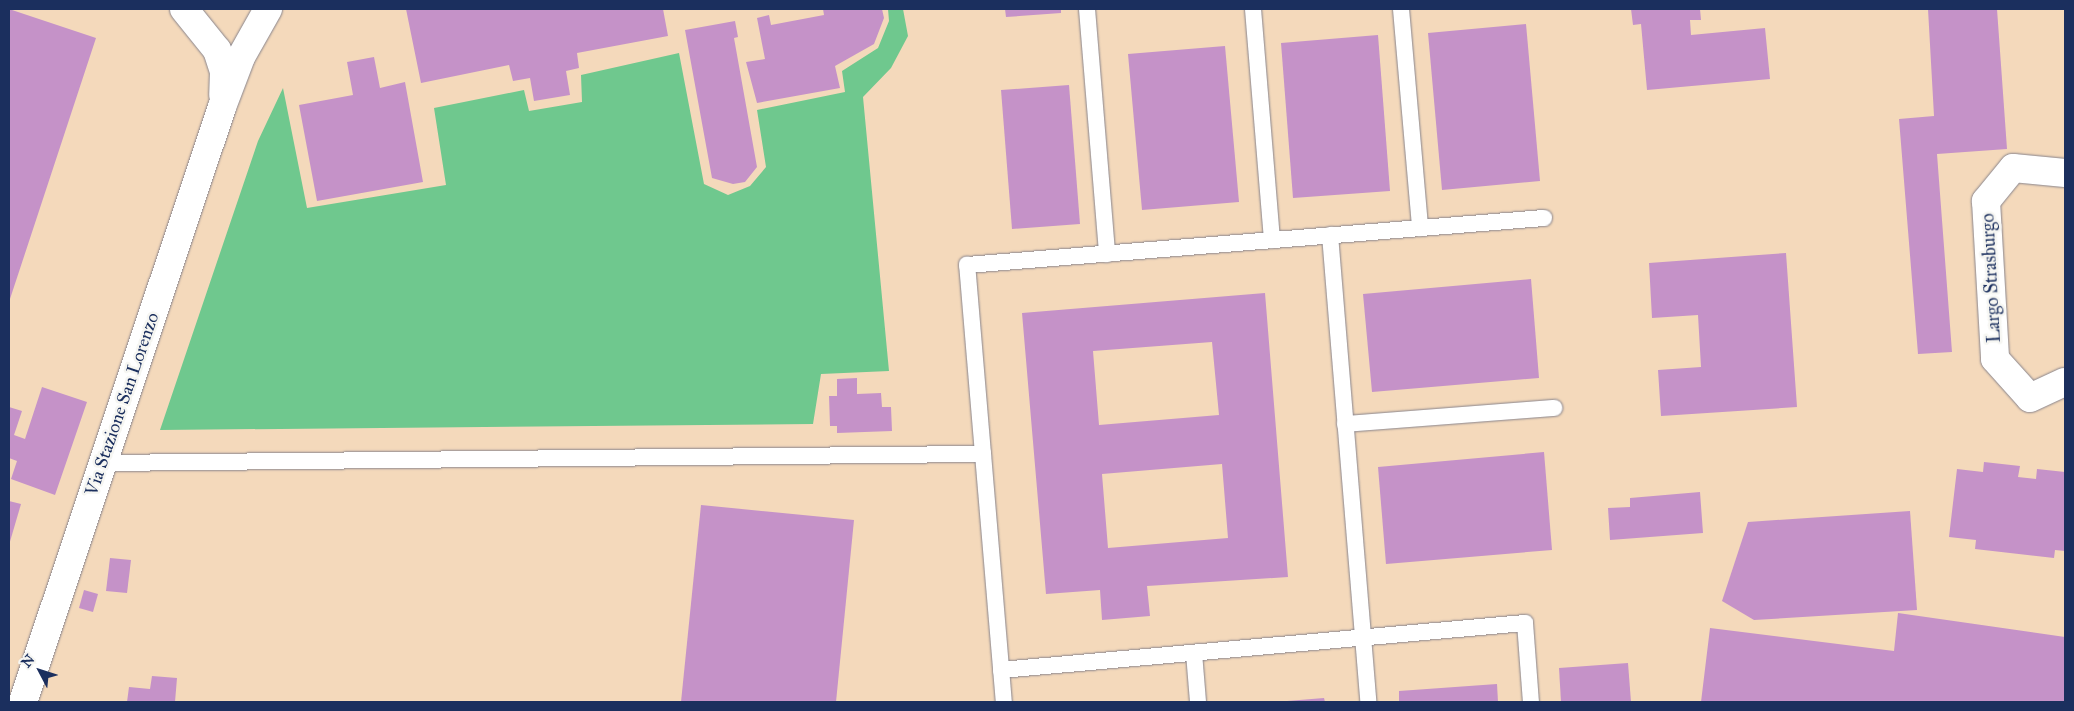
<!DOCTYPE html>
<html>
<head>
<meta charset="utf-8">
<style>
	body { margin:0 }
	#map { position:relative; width:2074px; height:711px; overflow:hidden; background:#f4d9bb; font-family:"IM FELL Great Primer",serif }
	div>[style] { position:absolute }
	.green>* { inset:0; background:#6fc88e }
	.building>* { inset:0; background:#c592c8 }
	.roads { filter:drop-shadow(0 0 1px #88848c) drop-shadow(0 0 1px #88848c) }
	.service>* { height:16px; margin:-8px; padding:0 8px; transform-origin:8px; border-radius:8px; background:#fff }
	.minor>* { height:28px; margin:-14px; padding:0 14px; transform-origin:14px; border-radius:14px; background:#fff }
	span { translate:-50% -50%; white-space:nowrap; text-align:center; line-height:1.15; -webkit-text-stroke:5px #f6f6f2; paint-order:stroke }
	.street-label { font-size:18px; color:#1b2f5e }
	.frame { position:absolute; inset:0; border:10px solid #1b2f5e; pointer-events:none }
	.north { position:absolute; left:15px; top:646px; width:50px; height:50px; -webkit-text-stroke:4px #f6f6f2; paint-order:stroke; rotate:310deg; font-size:14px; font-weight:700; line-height:20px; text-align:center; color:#1b2f5e }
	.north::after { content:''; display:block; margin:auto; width:18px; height:22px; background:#1b2f5e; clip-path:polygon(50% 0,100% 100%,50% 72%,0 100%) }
</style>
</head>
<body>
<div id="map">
	<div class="green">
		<i style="clip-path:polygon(888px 9px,903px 9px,908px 36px,891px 68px,863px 97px,889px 371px,821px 374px,813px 424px,160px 430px,258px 141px,283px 88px,307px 208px,446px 185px,434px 108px,524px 90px,529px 111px,582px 102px,581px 75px,679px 53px,704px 184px,728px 195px,750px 186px,766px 167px,757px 110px,845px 92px,842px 71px,878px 48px,889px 21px)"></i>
	</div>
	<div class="building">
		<i style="clip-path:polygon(9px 9px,96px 38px,9px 302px,10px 79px)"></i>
		<i style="clip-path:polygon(406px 9px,663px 9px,668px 36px,577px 53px,579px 68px,566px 71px,570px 95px,534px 101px,530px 78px,513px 81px,509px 65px,421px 83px)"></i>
		<i style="clip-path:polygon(823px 9px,882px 9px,884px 18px,874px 44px,835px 66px,840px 88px,757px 103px,746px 62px,765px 59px,757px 18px,769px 15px,771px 25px,824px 15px)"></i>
		<i style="clip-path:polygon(1005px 9px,1061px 9px,1061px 13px,1006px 17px)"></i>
		<i style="clip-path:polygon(1631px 9px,1700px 9px,1701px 20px,1690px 20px,1691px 35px,1765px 28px,1770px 79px,1647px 90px,1641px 24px,1633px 25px)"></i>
		<i style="clip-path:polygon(1928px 9px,1997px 9px,2007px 149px,1937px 154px,1952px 352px,1918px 354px,1899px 119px,1934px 116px)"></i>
		<i style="clip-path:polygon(735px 21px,738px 37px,734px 38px,757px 167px,745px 182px,733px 184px,712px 178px,685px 30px)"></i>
		<i style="clip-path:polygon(1526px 24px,1540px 181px,1442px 190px,1428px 33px)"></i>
		<i style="clip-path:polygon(1378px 35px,1390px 191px,1293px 198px,1281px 43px)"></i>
		<i style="clip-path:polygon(1225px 46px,1239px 202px,1142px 210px,1128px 54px)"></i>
		<i style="clip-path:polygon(374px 57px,380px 88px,405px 82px,423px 182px,317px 201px,299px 105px,353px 95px,347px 62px)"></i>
		<i style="clip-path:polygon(1069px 85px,1080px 224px,1012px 229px,1001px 90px)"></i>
		<i style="clip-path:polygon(1786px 253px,1797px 407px,1661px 416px,1658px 370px,1701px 367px,1698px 315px,1652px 318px,1649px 263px)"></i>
		<i style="clip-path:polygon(1531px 279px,1539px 378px,1372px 392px,1363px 294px)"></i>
		<i style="clip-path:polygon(evenodd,1265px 293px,1288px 577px,1147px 586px,1150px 616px,1102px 620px,1100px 590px,1046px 594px,1022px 313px,1265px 293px,1212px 342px,1219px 415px,1099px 425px,1093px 351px,1212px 342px,1265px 293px,1222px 464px,1228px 538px,1108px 548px,1102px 474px,1222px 464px)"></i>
		<i style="clip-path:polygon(857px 378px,857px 394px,881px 393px,882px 407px,891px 407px,892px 431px,837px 433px,837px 426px,830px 426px,829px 396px,837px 396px,837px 379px)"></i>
		<i style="clip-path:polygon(42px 387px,87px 402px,55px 495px,11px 479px,17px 461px,9px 458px,9px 407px,22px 411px,14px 435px,25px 439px)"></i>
		<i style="clip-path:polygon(1544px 452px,1552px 550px,1386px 564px,1378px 467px)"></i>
		<i style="clip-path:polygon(1984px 462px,2020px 466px,2018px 477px,2036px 479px,2037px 469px,2065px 472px,2065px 551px,2055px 550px,2054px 558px,1975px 549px,1976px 540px,1949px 537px,1957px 469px,1983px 472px)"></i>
		<i style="clip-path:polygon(1700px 492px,1703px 533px,1610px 540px,1608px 508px,1630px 507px,1630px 498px)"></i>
		<i style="clip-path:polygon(9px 501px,21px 504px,9px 545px)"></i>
		<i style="clip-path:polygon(701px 505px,854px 520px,836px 702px,681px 702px)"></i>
		<i style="clip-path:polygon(1910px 511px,1917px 610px,1754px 620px,1722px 601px,1748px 522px)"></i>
		<i style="clip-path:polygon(110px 558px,131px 560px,127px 593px,106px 591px)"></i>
		<i style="clip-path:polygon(84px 590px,98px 594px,93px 612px,79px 608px)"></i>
		<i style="clip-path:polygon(1898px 613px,2065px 637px,2065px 702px,1701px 702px,1710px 628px,1894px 651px)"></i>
		<i style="clip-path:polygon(1628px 663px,1631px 702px,1561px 702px,1559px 668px)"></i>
		<i style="clip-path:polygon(152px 676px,177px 678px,175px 702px,127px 702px,129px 687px,150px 689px)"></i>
		<i style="clip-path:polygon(1497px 684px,1498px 702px,1399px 702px,1399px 691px)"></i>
		<i style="clip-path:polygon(1324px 698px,1325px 702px,1287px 702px,1287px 701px)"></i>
	</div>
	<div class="roads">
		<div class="service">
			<i style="left:1087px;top:9px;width:246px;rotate:85.3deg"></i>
			<i style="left:1253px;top:9px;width:232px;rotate:85.3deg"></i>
			<i style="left:1401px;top:9px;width:220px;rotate:85deg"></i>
			<i style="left:1330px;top:235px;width:469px;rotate:85.3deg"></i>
			<i style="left:1345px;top:424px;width:210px;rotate:-4.4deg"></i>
			<i style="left:983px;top:454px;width:249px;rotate:85.2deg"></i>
			<i style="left:102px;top:463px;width:881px;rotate:-0.59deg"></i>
			<i style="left:983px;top:454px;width:190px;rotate:-94.8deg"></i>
			<i style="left:967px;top:265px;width:579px;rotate:-4.66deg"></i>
			<i style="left:1194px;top:653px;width:49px;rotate:85.3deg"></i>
			<i style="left:1001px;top:670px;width:526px;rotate:-5.13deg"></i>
			<i style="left:1525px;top:623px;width:79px;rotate:85.7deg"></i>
		</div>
		<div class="minor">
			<i style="left:184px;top:9px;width:53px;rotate:51.2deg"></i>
			<i style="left:217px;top:50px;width:23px;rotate:72deg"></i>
			<i style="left:224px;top:72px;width:23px;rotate:92deg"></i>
			<i style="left:2065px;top:173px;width:52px;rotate:-174.5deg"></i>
			<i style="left:2013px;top:168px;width:43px;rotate:129.3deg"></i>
			<i style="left:1986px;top:201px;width:158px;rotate:86.7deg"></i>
			<i style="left:1995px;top:359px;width:52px;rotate:48.1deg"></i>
			<i style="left:2030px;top:398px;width:38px;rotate:-25deg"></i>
			<i style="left:23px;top:702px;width:627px;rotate:-71.51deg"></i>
			<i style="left:222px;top:107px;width:53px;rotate:-69.2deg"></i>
			<i style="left:241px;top:57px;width:55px;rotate:-60.6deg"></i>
		</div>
	</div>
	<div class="street-label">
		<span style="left:1991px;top:278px;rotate:-93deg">Largo Strasburgo</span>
		<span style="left:122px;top:404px;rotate:-71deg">Via Stazione San Lorenzo</span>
	</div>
	<div class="frame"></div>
	<div class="north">N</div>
</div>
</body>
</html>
